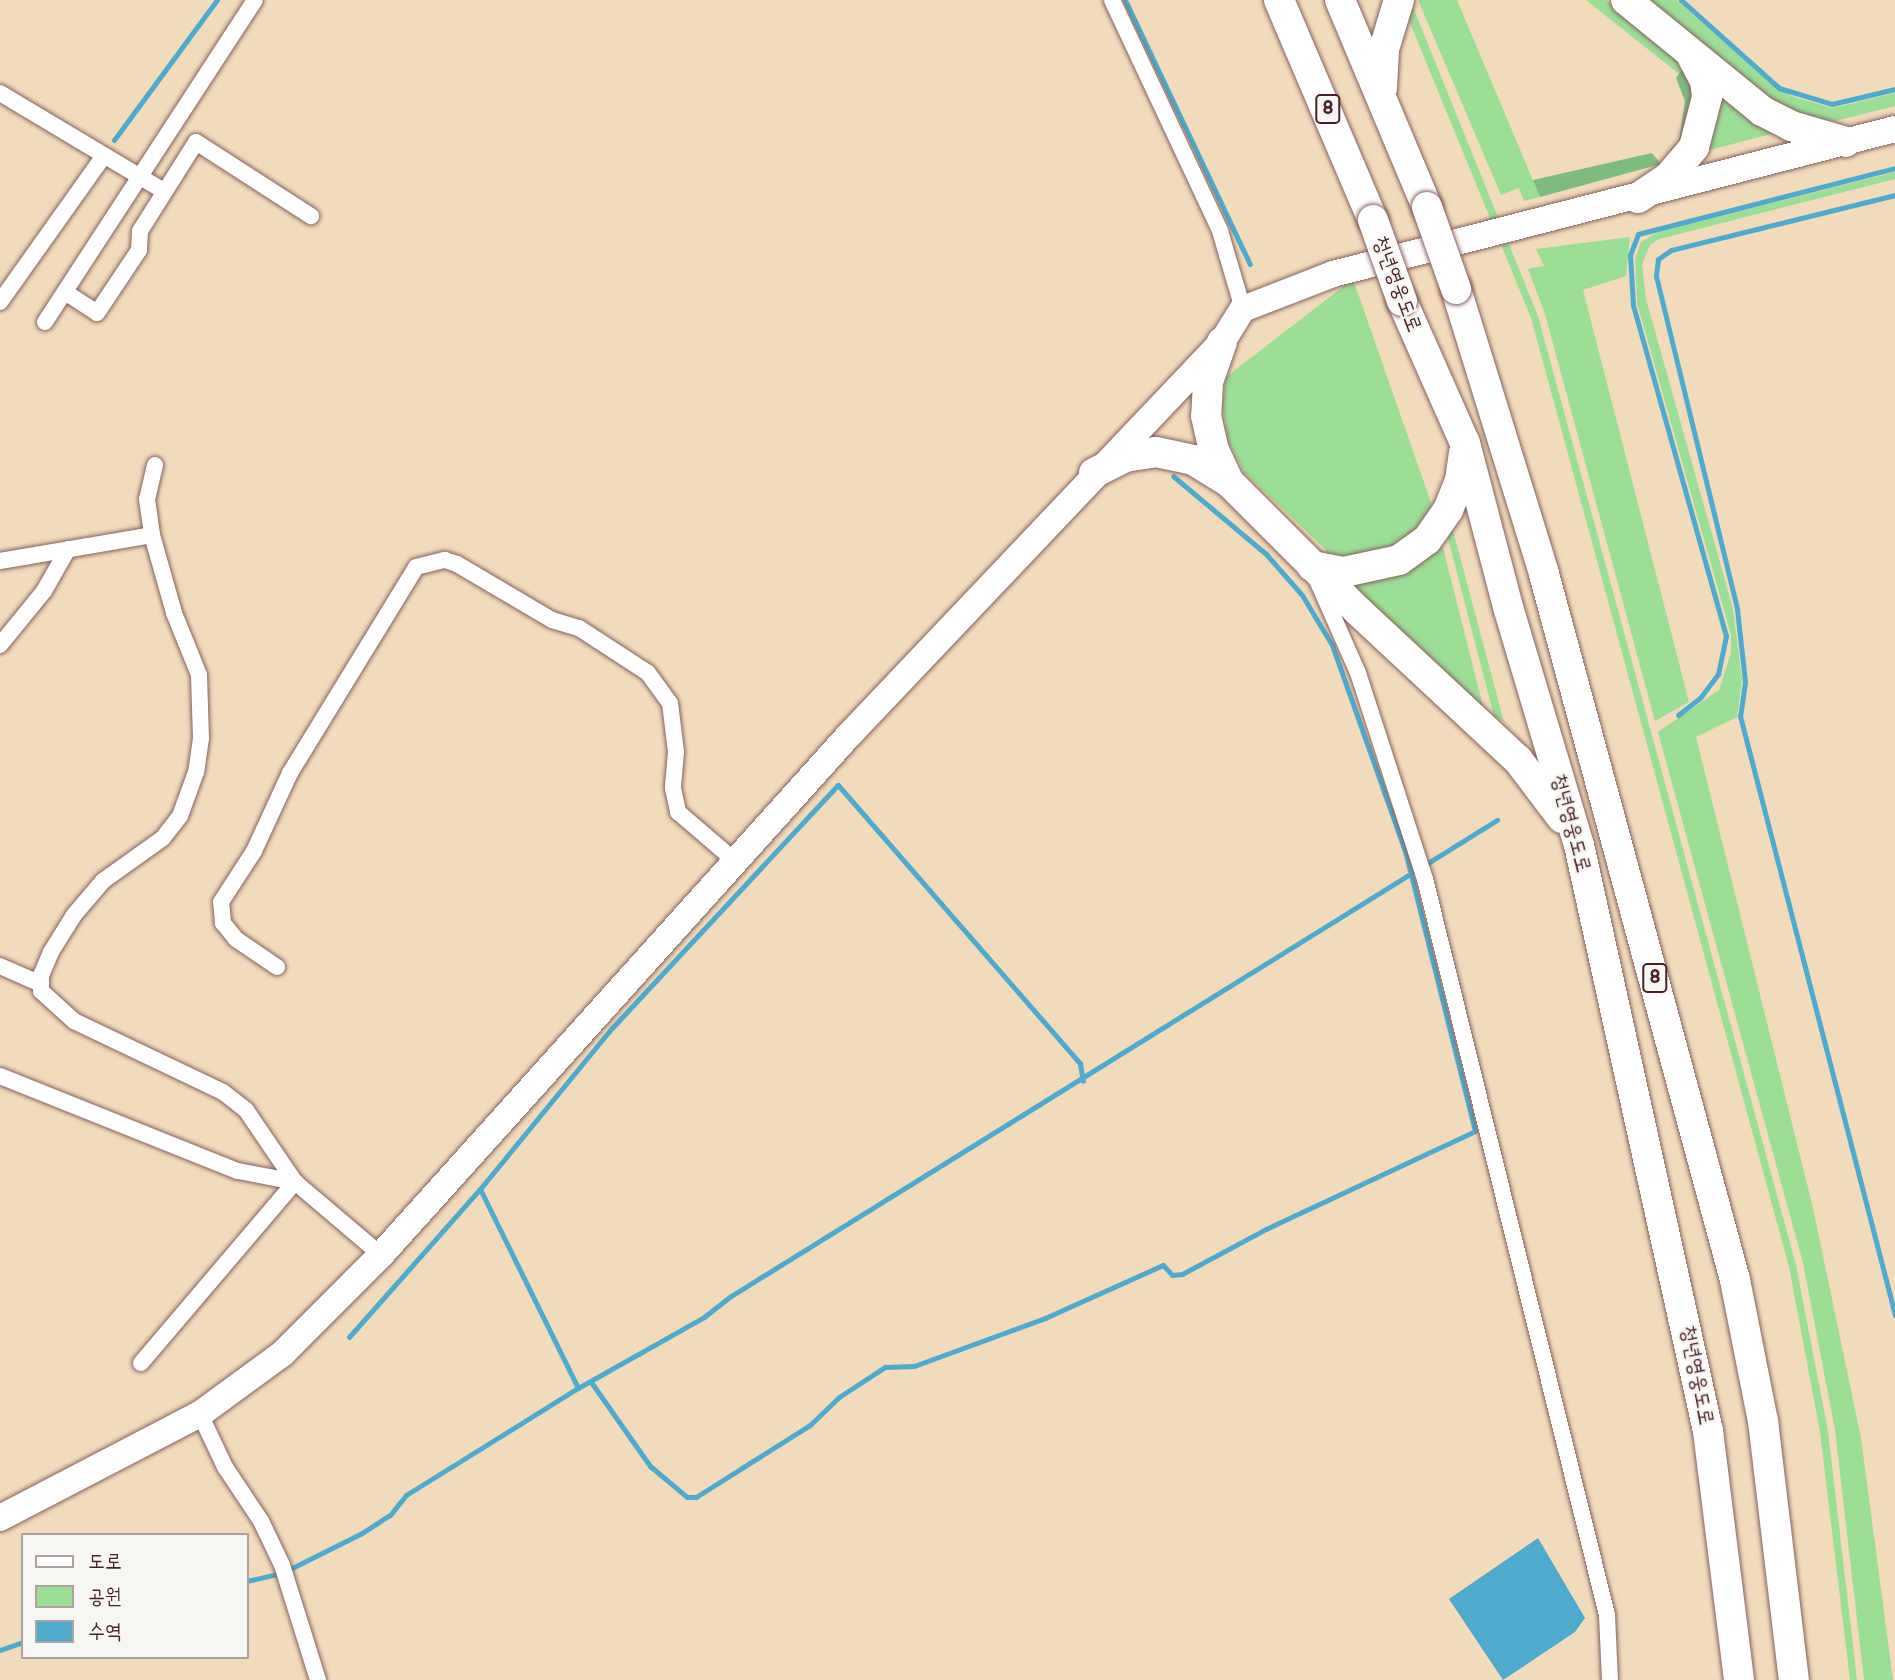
<!DOCTYPE html>
<html>
<head>
<meta charset="utf-8">
<style>
	body { margin:0 }
	#map { position:relative; width:1895px; height:1680px; overflow:hidden; background:#f2dbbb; font-family:"Balsamiq Sans","Poor Story",sans-serif }
	div>[style] { position:absolute }
	.green>* { inset:0; background:#9bde95 }
	.forest>* { inset:0; background:#7cbd7e }
	.water>* { inset:0; background:#4eabcd }
	.stream>* { height:5px; margin:-2.5px; padding:0 2.5px; transform-origin:2.5px; border-radius:2.5px; background:#4eabcd }
	.roads { filter:drop-shadow(0 0 2px #85615d) drop-shadow(0 0 2px #85615d) }
	.minor>* { height:16px; margin:-8px; padding:0 8px; transform-origin:8px; border-radius:8px; background:#fff }
	.primary>* { height:26px; margin:-13px; padding:0 13px; transform-origin:13px; border-radius:13px; background:#fff }
	.motorway>* { height:30px; margin:-15px; padding:0 15px; transform-origin:15px; border-radius:15px; background:#fff }
	.bridges { filter:drop-shadow(0 0 2px #85615d) drop-shadow(0 0 2px #85615d) }
	.motorway-bridge>* { height:30px; margin:-15px; padding:0 15px; transform-origin:15px; border-radius:15px; background:#fff }
	span { translate:-50% -50%; white-space:nowrap; text-align:center; line-height:1.15; -webkit-text-stroke:5px #f6f6f2; paint-order:stroke }
	.shield-label span { padding:2px 5px; background:#f6f6f2; border:2px solid; border-radius:5px; -webkit-text-stroke-width:0 }
	.shield-label { font-size:19px; color:#4a1f2b; font-weight:700 }
	.street-label { font-size:21px; color:#4a1f2b }
	.legend { position:absolute; left:21px; top:1533px; width:228px; height:126px; box-sizing:border-box; background:#f6f6f2; border:2px solid #b1a0a2; margin:0; padding:9px 12px; list-style:none; font-size:21px; color:#4a1f2b }
	.legend li { display:flex; align-items:center; gap:14px; height:35px }
	.legend b { width:35px; border:2px solid #b1a0a2 }
</style>
</head>
<body>
<div id="map">
	<div class="green">
		<i style="clip-path:polygon(1418px 0,1457px 0,1540px 197px,1524px 201px,1519px 188px,1501px 195px)"></i>
		<i style="clip-path:polygon(1586px 0,1606px 0,1685px 65px,1679px 74px)"></i>
		<i style="clip-path:polygon(1648px 0,1677px 0,1777px 89px,1797px 98px,1833px 108px,1895px 93px,1895px 106px,1835px 121px,1814px 119px,1772px 103px)"></i>
		<i style="clip-path:polygon(1413px 7px,1538px 316px,1796px 1265px,1828px 1431px,1857px 1680px,1850px 1680px,1820px 1432px,1789px 1267px,1531px 318px,1408px 18px)"></i>
		<i style="clip-path:polygon(1716px 93px,1747px 117px,1779px 132px,1702px 152px)"></i>
		<i style="clip-path:polygon(1895px 172px,1895px 179px,1659px 239px,1650px 245px,1642px 264px,1646px 299px,1733px 609px,1742px 680px,1737px 717px,1696px 737px,1813px 1208px,1861px 1438px,1893px 1680px,1864px 1680px,1835px 1430px,1803px 1263px,1658px 732px,1719px 690px,1731px 653px,1731px 635px,1637px 303px,1635px 259px,1641px 242px,1658px 232px)"></i>
		<i style="clip-path:polygon(1630px 237px,1626px 276px,1583px 290px,1689px 702px,1655px 721px,1545px 314px,1528px 269px,1544px 266px,1536px 249px)"></i>
		<i style="clip-path:polygon(1353px 279px,1434px 511px,1430px 520px,1396px 548px,1351px 560px,1326px 556px,1326px 550px,1244px 472px,1228px 440px,1222px 405px,1226px 377px)"></i>
		<i style="clip-path:polygon(1450px 519px,1504px 722px,1494px 716px,1445px 527px)"></i>
		<i style="clip-path:polygon(1439px 532px,1484px 710px,1345px 582px)"></i>
	</div>
	<div class="forest">
		<i style="clip-path:polygon(1685px 65px,1698px 86px,1676px 158px,1670px 150px,1679px 141px,1685px 101px,1676px 78px)"></i>
		<i style="clip-path:polygon(1652px 153px,1661px 164px,1540px 197px,1533px 180px)"></i>
	</div>
	<div class="water">
		<i style="clip-path:polygon(1538px 1538px,1585px 1618px,1575px 1632px,1503px 1680px,1449px 1599px)"></i>
	</div>
	<div class="stream">
		<i style="left:1125px;top:0;width:292px;rotate:64.7deg"></i>
		<i style="left:1681px;top:0;width:132px;rotate:41.9deg"></i>
		<i style="left:1779px;top:88px;width:55px;rotate:16.8deg"></i>
		<i style="left:1832px;top:104px;width:65px;rotate:-13.4deg"></i>
		<i style="left:114px;top:140px;width:174px;rotate:-53.7deg"></i>
		<i style="left:1895px;top:195px;width:231px;rotate:166.2deg"></i>
		<i style="left:1671px;top:250px;width:16px;rotate:145deg"></i>
		<i style="left:1658px;top:259px;width:17px;rotate:97deg"></i>
		<i style="left:1656px;top:276px;width:343px;rotate:76.3deg"></i>
		<i style="left:1737px;top:609px;width:73px;rotate:83.7deg"></i>
		<i style="left:1745px;top:682px;width:34px;rotate:98deg"></i>
		<i style="left:1740px;top:716px;width:619px;rotate:75.49deg"></i>
		<i style="left:1678px;top:715px;width:28px;rotate:-38deg"></i>
		<i style="left:1700px;top:698px;width:30px;rotate:-53deg"></i>
		<i style="left:1718px;top:674px;width:39px;rotate:-78deg"></i>
		<i style="left:1726px;top:636px;width:344px;rotate:-105.7deg"></i>
		<i style="left:1633px;top:305px;width:50px;rotate:-93.4deg"></i>
		<i style="left:1630px;top:255px;width:22px;rotate:-69deg"></i>
		<i style="left:1638px;top:234px;width:265px;rotate:-14.4deg"></i>
		<i style="left:480px;top:1189px;width:222px;rotate:63.8deg"></i>
		<i style="left:349px;top:1337px;width:198px;rotate:-48.5deg"></i>
		<i style="left:480px;top:1189px;width:208px;rotate:-50.7deg"></i>
		<i style="left:612px;top:1028px;width:332px;rotate:-47.1deg"></i>
		<i style="left:838px;top:785px;width:369px;rotate:49deg"></i>
		<i style="left:1080px;top:1063px;width:18px;rotate:81deg"></i>
		<i style="left:591px;top:1382px;width:103px;rotate:54.9deg"></i>
		<i style="left:650px;top:1466px;width:48px;rotate:40deg"></i>
		<i style="left:687px;top:1497px;width:9px"></i>
		<i style="left:696px;top:1497px;width:135px;rotate:-32.3deg"></i>
		<i style="left:810px;top:1425px;width:40px;rotate:-44deg"></i>
		<i style="left:839px;top:1397px;width:55px;rotate:-33.1deg"></i>
		<i style="left:885px;top:1367px;width:29px;rotate:-2deg"></i>
		<i style="left:914px;top:1366px;width:140px;rotate:-20.1deg"></i>
		<i style="left:1045px;top:1318px;width:129px;rotate:-24.2deg"></i>
		<i style="left:1163px;top:1265px;width:13px;rotate:48deg"></i>
		<i style="left:1172px;top:1275px;width:10px;rotate:-6deg"></i>
		<i style="left:1182px;top:1274px;width:95px;rotate:-28.2deg"></i>
		<i style="left:1266px;top:1229px;width:231px;rotate:-25.1deg"></i>
		<i style="left:1475px;top:1131px;width:289px;rotate:-104deg"></i>
		<i style="left:1405px;top:851px;width:219px;rotate:-109.5deg"></i>
		<i style="left:1332px;top:645px;width:58px;rotate:-121deg"></i>
		<i style="left:1302px;top:595px;width:55px;rotate:-131.3deg"></i>
		<i style="left:1266px;top:554px;width:121px;rotate:-140deg"></i>
		<i style="left:247px;top:1581px;width:36px;rotate:-13deg"></i>
		<i style="left:282px;top:1573px;width:89px;rotate:-26.6deg"></i>
		<i style="left:362px;top:1533px;width:33px;rotate:-33deg"></i>
		<i style="left:390px;top:1515px;width:26px;rotate:-51deg"></i>
		<i style="left:406px;top:1495px;width:203px;rotate:-31.9deg"></i>
		<i style="left:578px;top:1388px;width:145px;rotate:-29.4deg"></i>
		<i style="left:704px;top:1317px;width:34px;rotate:-38deg"></i>
		<i style="left:731px;top:1296px;width:902px;rotate:-31.86deg"></i>
		<i style="left:0;top:1650px;width:24px;rotate:-19deg"></i>
	</div>
	<div class="roads">
		<div class="minor">
			<i style="left:1112px;top:0;width:255px;rotate:64.9deg"></i>
			<i style="left:1220px;top:231px;width:81px;rotate:73.6deg"></i>
			<i style="left:0;top:93px;width:191px;rotate:30.9deg"></i>
			<i style="left:65px;top:292px;width:38px;rotate:33deg"></i>
			<i style="left:97px;top:313px;width:76px;rotate:-56.3deg"></i>
			<i style="left:139px;top:250px;width:19px;rotate:-87deg"></i>
			<i style="left:140px;top:231px;width:105px;rotate:-57.8deg"></i>
			<i style="left:196px;top:142px;width:137px;rotate:32.8deg"></i>
			<i style="left:0;top:302px;width:178px;rotate:-54.6deg"></i>
			<i style="left:45px;top:322px;width:384px;rotate:-56.9deg"></i>
			<i style="left:155px;top:465px;width:35px;rotate:103deg"></i>
			<i style="left:147px;top:499px;width:36px;rotate:82deg"></i>
			<i style="left:152px;top:535px;width:81px;rotate:74.2deg"></i>
			<i style="left:174px;top:613px;width:67px;rotate:68deg"></i>
			<i style="left:199px;top:675px;width:63px;rotate:88.2deg"></i>
			<i style="left:201px;top:738px;width:34px;rotate:98deg"></i>
			<i style="left:196px;top:772px;width:47px;rotate:110deg"></i>
			<i style="left:180px;top:816px;width:28px;rotate:128deg"></i>
			<i style="left:163px;top:838px;width:74px;rotate:144.4deg"></i>
			<i style="left:103px;top:881px;width:45px;rotate:130.5deg"></i>
			<i style="left:74px;top:915px;width:44px;rotate:121.9deg"></i>
			<i style="left:51px;top:952px;width:25px;rotate:113deg"></i>
			<i style="left:41px;top:975px;width:16px;rotate:90deg"></i>
			<i style="left:41px;top:991px;width:45px;rotate:42.3deg"></i>
			<i style="left:74px;top:1021px;width:165px;rotate:25.5deg"></i>
			<i style="left:223px;top:1092px;width:29px;rotate:38deg"></i>
			<i style="left:246px;top:1110px;width:87px;rotate:55.8deg"></i>
			<i style="left:295px;top:1182px;width:113px;rotate:40.3deg"></i>
			<i style="left:0;top:561px;width:154px;rotate:-9.7deg"></i>
			<i style="left:1317px;top:580px;width:102px;rotate:66.2deg"></i>
			<i style="left:1358px;top:673px;width:217px;rotate:72deg"></i>
			<i style="left:1425px;top:879px;width:758px;rotate:76.11deg"></i>
			<i style="left:1607px;top:1615px;width:65px;rotate:87.4deg"></i>
			<i style="left:0;top:645px;width:70px;rotate:-50.8deg"></i>
			<i style="left:44px;top:591px;width:48px;rotate:-60.3deg"></i>
			<i style="left:0;top:966px;width:45px;rotate:23.7deg"></i>
			<i style="left:277px;top:967px;width:50px;rotate:-145.7deg"></i>
			<i style="left:236px;top:939px;width:21px;rotate:-129deg"></i>
			<i style="left:223px;top:923px;width:21px;rotate:-95deg"></i>
			<i style="left:221px;top:902px;width:61px;rotate:-57.1deg"></i>
			<i style="left:254px;top:851px;width:86px;rotate:-65.2deg"></i>
			<i style="left:290px;top:773px;width:241px;rotate:-58.5deg"></i>
			<i style="left:416px;top:567px;width:30px;rotate:-14deg"></i>
			<i style="left:445px;top:560px;width:13px;rotate:18deg"></i>
			<i style="left:457px;top:564px;width:110px;rotate:30.5deg"></i>
			<i style="left:552px;top:620px;width:28px;rotate:17deg"></i>
			<i style="left:579px;top:628px;width:82px;rotate:33.1deg"></i>
			<i style="left:648px;top:673px;width:37px;rotate:54deg"></i>
			<i style="left:670px;top:703px;width:49px;rotate:83deg"></i>
			<i style="left:676px;top:752px;width:36px;rotate:95deg"></i>
			<i style="left:673px;top:788px;width:25px;rotate:78deg"></i>
			<i style="left:678px;top:812px;width:75px;rotate:40.7deg"></i>
			<i style="left:0;top:1076px;width:256px;rotate:21.8deg"></i>
			<i style="left:238px;top:1171px;width:58px;rotate:10.9deg"></i>
			<i style="left:141px;top:1363px;width:238px;rotate:-49.6deg"></i>
			<i style="left:200px;top:1414px;width:59px;rotate:64.7deg"></i>
			<i style="left:225px;top:1467px;width:65px;rotate:56.3deg"></i>
			<i style="left:261px;top:1521px;width:49px;rotate:64.5deg"></i>
			<i style="left:282px;top:1565px;width:121px;rotate:72.6deg"></i>
		</div>
		<div class="primary">
			<i style="left:0;top:1518px;width:225px;rotate:-27.5deg"></i>
			<i style="left:200px;top:1414px;width:102px;rotate:-36.2deg"></i>
			<i style="left:282px;top:1354px;width:140px;rotate:-45deg"></i>
			<i style="left:381px;top:1255px;width:701px;rotate:-48.01deg"></i>
			<i style="left:850px;top:734px;width:540px;rotate:-46.5deg"></i>
			<i style="left:1222px;top:342px;width:39px;rotate:-58deg"></i>
			<i style="left:1243px;top:309px;width:97px;rotate:-21.3deg"></i>
			<i style="left:1333px;top:274px;width:580px;rotate:-14.47deg"></i>
		</div>
		<div class="motorway">
			<i style="left:1279px;top:0;width:239px;rotate:66.9deg"></i>
			<i style="left:1340px;top:0;width:225px;rotate:67.2deg"></i>
			<i style="left:1626px;top:0;width:176px;rotate:39.2deg"></i>
			<i style="left:1762px;top:111px;width:33px;rotate:27deg"></i>
			<i style="left:1791px;top:126px;width:57px;rotate:16.2deg"></i>
			<i style="left:1382px;top:88px;width:39px;rotate:-87deg"></i>
			<i style="left:1384px;top:49px;width:51px;rotate:-73deg"></i>
			<i style="left:1638px;top:198px;width:37px;rotate:-34deg"></i>
			<i style="left:1669px;top:177px;width:39px;rotate:-50deg"></i>
			<i style="left:1694px;top:147px;width:52px;rotate:-75.4deg"></i>
			<i style="left:1707px;top:97px;width:16px;rotate:-97deg"></i>
			<i style="left:1705px;top:81px;width:26px;rotate:-118deg"></i>
			<i style="left:1456px;top:289px;width:298px;rotate:72.8deg"></i>
			<i style="left:1544px;top:574px;width:731px;rotate:74.86deg"></i>
			<i style="left:1735px;top:1280px;width:144px;rotate:78.8deg"></i>
			<i style="left:1763px;top:1421px;width:261px;rotate:83.2deg"></i>
			<i style="left:1402px;top:301px;width:155px;rotate:66.1deg"></i>
			<i style="left:1465px;top:443px;width:170px;rotate:75.3deg"></i>
			<i style="left:1508px;top:607px;width:248px;rotate:73.4deg"></i>
			<i style="left:1579px;top:845px;width:600px;rotate:77.59deg"></i>
			<i style="left:1708px;top:1431px;width:251px;rotate:82.9deg"></i>
			<i style="left:1222px;top:342px;width:42px;rotate:109.3deg"></i>
			<i style="left:1208px;top:382px;width:34px;rotate:93deg"></i>
			<i style="left:1206px;top:416px;width:35px;rotate:77deg"></i>
			<i style="left:1214px;top:450px;width:35px;rotate:65deg"></i>
			<i style="left:1094px;top:473px;width:35px;rotate:-27deg"></i>
			<i style="left:1125px;top:457px;width:31px;rotate:-9deg"></i>
			<i style="left:1156px;top:452px;width:38px;rotate:12deg"></i>
			<i style="left:1193px;top:460px;width:42px;rotate:31.4deg"></i>
			<i style="left:1229px;top:482px;width:181px;rotate:45deg"></i>
			<i style="left:1357px;top:610px;width:220px;rotate:43deg"></i>
			<i style="left:1518px;top:760px;width:73px;rotate:52.8deg"></i>
			<i style="left:1312px;top:566px;width:33px;rotate:11deg"></i>
			<i style="left:1344px;top:572px;width:56px;rotate:-12.3deg"></i>
			<i style="left:1399px;top:560px;width:34px;rotate:-36deg"></i>
			<i style="left:1427px;top:540px;width:37px;rotate:-55deg"></i>
			<i style="left:1448px;top:510px;width:31px;rotate:-68deg"></i>
			<i style="left:1460px;top:481px;width:28px;rotate:-82deg"></i>
		</div>
	</div>
	<div class="bridges">
		<div class="motorway-bridge">
			<i style="left:1427px;top:207px;width:87px;rotate:70.5deg"></i>
			<i style="left:1373px;top:220px;width:86px;rotate:70.3deg"></i>
		</div>
	</div>
	<div class="shield-label">
		<span style="left:1328px;top:109px">8</span>
		<span style="left:1655px;top:978px">8</span>
	</div>
	<div class="street-label">
		<span style="left:1397px;top:284px;rotate:69deg">청년영웅도로</span>
		<span style="left:1571px;top:823px;rotate:75deg">청년영웅도로</span>
		<span style="left:1697px;top:1375px;rotate:79deg">청년영웅도로</span>
	</div>
	<ul class="legend">
	<li><b style="height:9px;background:#fff"></b>도로</li>
	<li><b style="height:19px;background:#9bde95"></b>공원</li>
	<li><b style="height:19px;background:#4eabcd"></b>수역</li>
	</ul>
</div>
</body>
</html>
